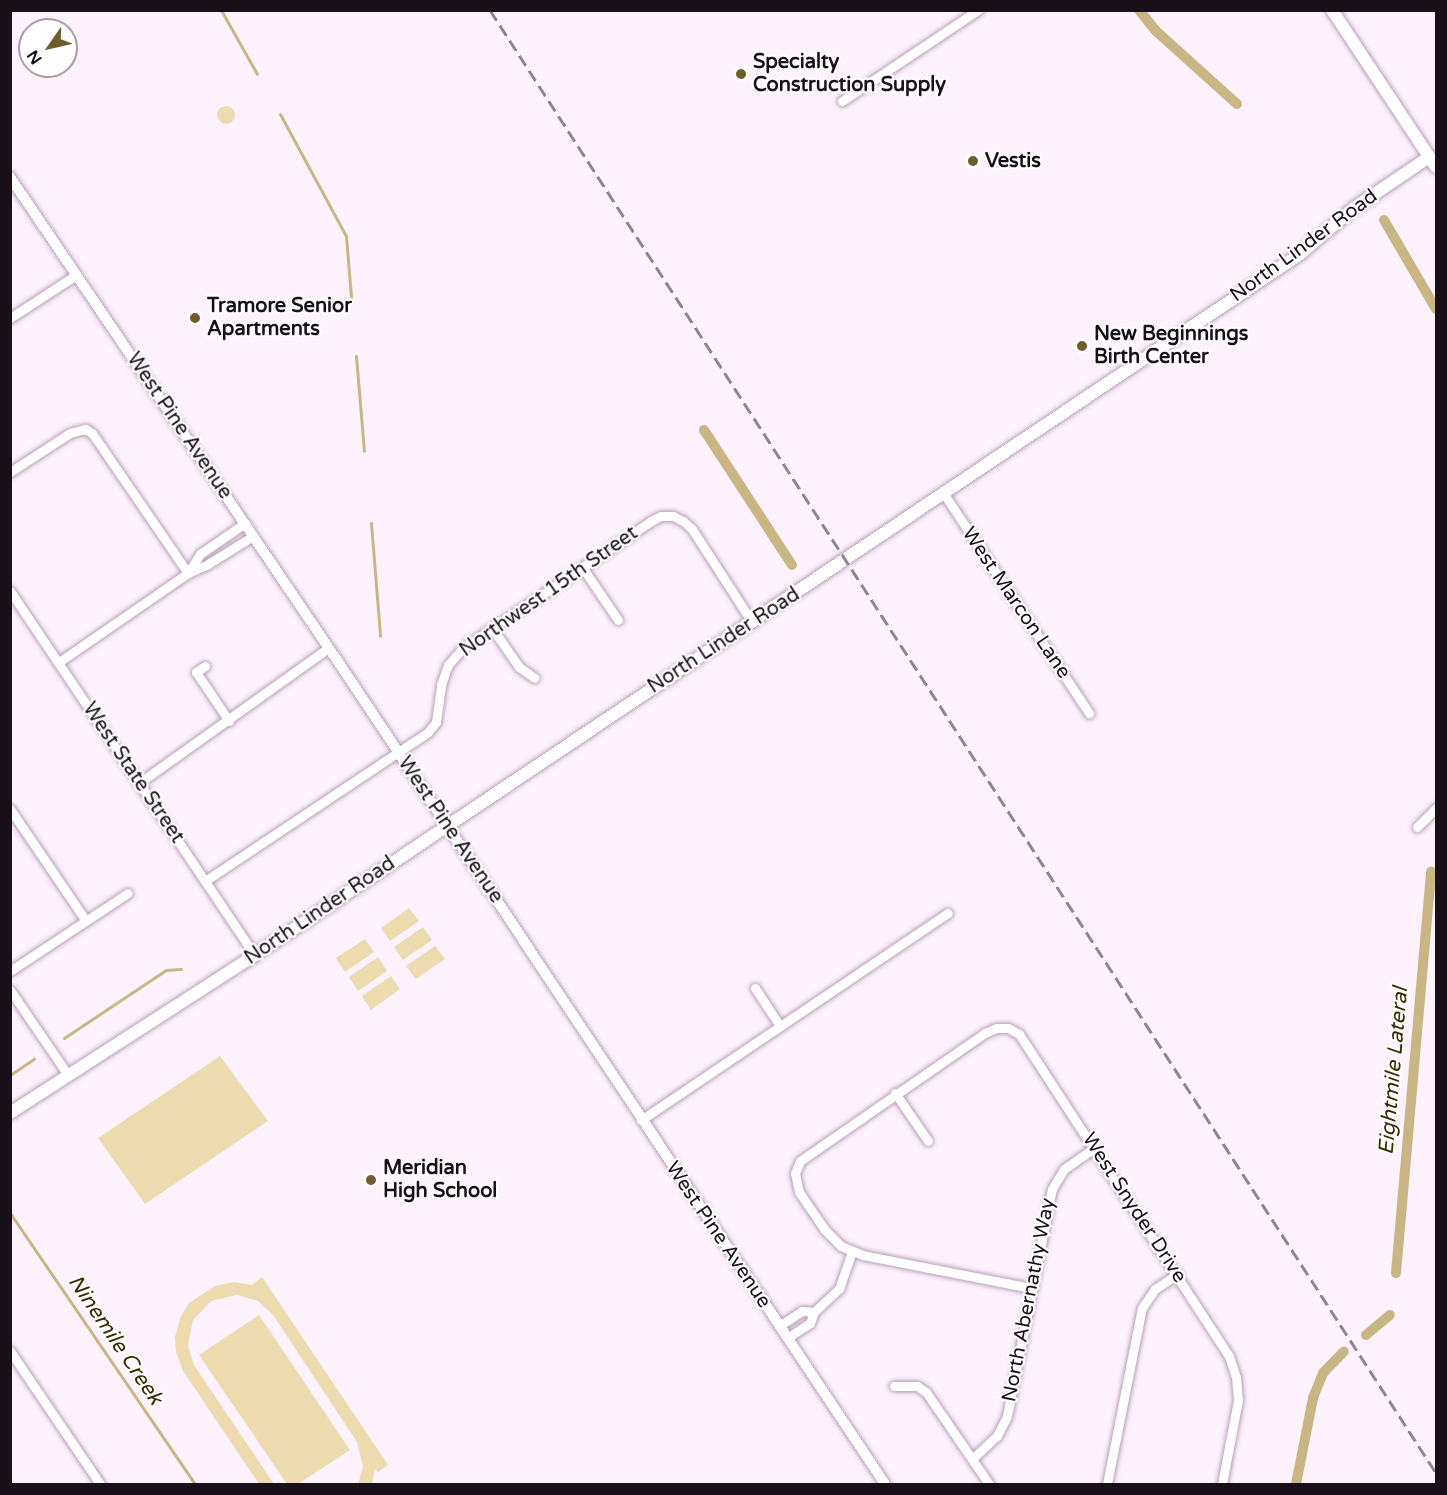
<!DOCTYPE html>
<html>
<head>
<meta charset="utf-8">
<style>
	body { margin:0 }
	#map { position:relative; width:1447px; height:1495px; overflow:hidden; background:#fdf2fd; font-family:"Varela Round",sans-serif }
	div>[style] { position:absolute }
	.green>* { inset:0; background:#eddbb0 }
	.round { border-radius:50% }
	.stream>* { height:3px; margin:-1.5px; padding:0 1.5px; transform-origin:1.5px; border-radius:1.5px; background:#cab684 }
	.canal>* { height:10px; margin:-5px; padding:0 5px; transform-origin:5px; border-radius:5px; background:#cab684 }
	.roads { filter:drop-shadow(0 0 2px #ba9fba) drop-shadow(0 0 2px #ba9fba) }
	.minor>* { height:9px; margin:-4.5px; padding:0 4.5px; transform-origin:4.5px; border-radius:4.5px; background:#fff }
	.tertiary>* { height:10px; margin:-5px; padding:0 5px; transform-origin:5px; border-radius:5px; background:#fff }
	.secondary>* { height:12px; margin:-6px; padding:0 6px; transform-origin:6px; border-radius:6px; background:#fff }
	.rail>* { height:3px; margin-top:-1.5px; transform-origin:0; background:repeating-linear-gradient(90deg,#8f858f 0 12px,transparent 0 18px) }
	.dots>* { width:16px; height:16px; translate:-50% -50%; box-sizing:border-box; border:3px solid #fff; border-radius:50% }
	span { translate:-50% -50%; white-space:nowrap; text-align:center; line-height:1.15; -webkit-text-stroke:4.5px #fff; paint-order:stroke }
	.poi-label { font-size:20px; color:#190f19; font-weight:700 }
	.left { translate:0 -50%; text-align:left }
	.street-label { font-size:20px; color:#190f19 }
	.water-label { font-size:21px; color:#392a00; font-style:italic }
	.frame { position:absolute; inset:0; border:12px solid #190f19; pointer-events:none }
	.north { position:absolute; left:18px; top:18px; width:60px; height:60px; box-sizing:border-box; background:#fff; border:2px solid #a39fa3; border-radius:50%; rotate:236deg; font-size:16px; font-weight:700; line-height:24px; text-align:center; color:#190f19 }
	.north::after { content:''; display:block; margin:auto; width:21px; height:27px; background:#705d2c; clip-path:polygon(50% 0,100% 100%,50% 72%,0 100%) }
</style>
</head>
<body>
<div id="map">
	<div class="green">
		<i class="round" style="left:217px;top:106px;width:18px;height:18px"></i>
		<i style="clip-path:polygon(409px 908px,419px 921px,390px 941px,381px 928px)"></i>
		<i style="clip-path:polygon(423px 927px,432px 940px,403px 960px,394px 947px)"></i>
		<i style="clip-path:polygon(365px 939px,374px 952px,345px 972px,336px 958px)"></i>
		<i style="clip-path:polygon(435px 946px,445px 959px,416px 979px,406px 966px)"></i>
		<i style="clip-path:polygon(378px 957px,387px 971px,358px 991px,349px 977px)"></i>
		<i style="clip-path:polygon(391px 976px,400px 989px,371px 1010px,362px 996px)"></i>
		<i style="clip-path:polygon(220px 1056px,268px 1121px,145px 1204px,98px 1138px)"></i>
		<i style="clip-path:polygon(262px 1277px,388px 1465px,378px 1472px,375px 1469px,372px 1484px,358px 1484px,363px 1466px,357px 1442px,273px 1315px,258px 1301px,237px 1295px,211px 1301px,193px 1320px,188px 1346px,194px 1365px,274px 1484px,259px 1484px,183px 1371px,176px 1352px,175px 1337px,181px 1316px,189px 1303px,215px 1286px,234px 1282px,252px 1285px)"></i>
		<i style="clip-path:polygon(259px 1315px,350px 1450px,298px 1484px,287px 1484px,199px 1355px)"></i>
	</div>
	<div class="stream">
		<i style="left:221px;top:10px;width:73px;rotate:60.6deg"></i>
		<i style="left:280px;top:114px;width:139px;rotate:61.6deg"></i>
		<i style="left:346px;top:236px;width:61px;rotate:85.3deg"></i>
		<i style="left:356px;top:356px;width:95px;rotate:85.2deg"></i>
		<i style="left:371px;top:523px;width:113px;rotate:85.4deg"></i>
		<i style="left:64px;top:1038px;width:123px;rotate:-33.7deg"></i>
		<i style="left:166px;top:970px;width:15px;rotate:-4deg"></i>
		<i style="left:10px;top:1075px;width:29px;rotate:-34deg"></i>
		<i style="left:10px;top:1213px;width:328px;rotate:55.7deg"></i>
	</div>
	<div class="canal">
		<i style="left:1139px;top:10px;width:27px;rotate:51deg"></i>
		<i style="left:1156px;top:31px;width:109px;rotate:42deg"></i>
		<i style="left:1384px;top:220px;width:103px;rotate:59.7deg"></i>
		<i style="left:704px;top:430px;width:161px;rotate:56.9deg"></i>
		<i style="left:1396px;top:1273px;width:403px;rotate:-85deg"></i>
		<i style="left:1366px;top:1335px;width:31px;rotate:-40deg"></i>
		<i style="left:1296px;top:1484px;width:88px;rotate:-78.8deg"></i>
		<i style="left:1313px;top:1398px;width:27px;rotate:-68deg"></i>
		<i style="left:1323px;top:1373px;width:30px;rotate:-46deg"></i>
	</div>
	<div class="roads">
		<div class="minor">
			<i style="left:842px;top:101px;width:164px;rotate:-33.8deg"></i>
			<i style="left:10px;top:318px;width:79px;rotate:-33.1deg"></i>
			<i style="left:10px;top:472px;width:72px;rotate:-33deg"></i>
			<i style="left:70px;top:433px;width:16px;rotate:-15deg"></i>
			<i style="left:85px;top:429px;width:8px;rotate:30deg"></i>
			<i style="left:92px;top:433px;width:170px;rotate:55.6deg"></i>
			<i style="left:188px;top:573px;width:157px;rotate:145.4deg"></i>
			<i style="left:944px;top:494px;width:263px;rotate:56.5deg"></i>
			<i style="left:245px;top:523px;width:55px;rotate:145.4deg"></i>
			<i style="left:200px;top:554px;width:22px;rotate:122deg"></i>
			<i style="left:188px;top:573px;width:22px;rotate:-24deg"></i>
			<i style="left:208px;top:564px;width:53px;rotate:-31.9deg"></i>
			<i style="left:582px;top:567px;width:64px;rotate:55.8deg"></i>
			<i style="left:10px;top:591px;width:439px;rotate:56.1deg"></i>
			<i style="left:492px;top:628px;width:47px;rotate:55.3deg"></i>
			<i style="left:519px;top:667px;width:19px;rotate:35deg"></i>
			<i style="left:205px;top:666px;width:11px;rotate:146deg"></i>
			<i style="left:196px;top:672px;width:59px;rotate:56deg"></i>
			<i style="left:139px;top:783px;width:232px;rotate:-35.5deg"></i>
			<i style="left:10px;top:809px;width:135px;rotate:55.8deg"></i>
			<i style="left:1417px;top:827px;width:27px;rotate:-45deg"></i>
			<i style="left:205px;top:881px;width:268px;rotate:-33.7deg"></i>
			<i style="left:428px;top:732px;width:13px;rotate:-51deg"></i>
			<i style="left:436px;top:722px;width:37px;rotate:-82deg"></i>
			<i style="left:441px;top:685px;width:21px;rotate:-71deg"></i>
			<i style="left:448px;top:665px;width:23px;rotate:-49deg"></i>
			<i style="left:463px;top:648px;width:227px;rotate:-34deg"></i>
			<i style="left:651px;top:521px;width:11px;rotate:-27deg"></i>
			<i style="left:661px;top:516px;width:12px"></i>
			<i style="left:673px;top:516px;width:11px;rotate:27deg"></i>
			<i style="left:683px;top:521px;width:12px;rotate:42deg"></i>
			<i style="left:692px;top:529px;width:111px;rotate:57.2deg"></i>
			<i style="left:10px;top:971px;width:141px;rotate:-33.5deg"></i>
			<i style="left:755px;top:988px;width:45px;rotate:56.7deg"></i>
			<i style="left:10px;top:990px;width:103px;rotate:55.7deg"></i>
			<i style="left:895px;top:1093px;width:58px;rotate:55.5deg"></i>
			<i style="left:641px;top:1120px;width:370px;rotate:-34deg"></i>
			<i style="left:1031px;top:1288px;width:171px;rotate:-168.9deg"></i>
			<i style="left:863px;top:1255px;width:24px;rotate:-158deg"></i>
			<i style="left:841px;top:1246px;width:23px;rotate:-135deg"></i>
			<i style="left:825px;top:1230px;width:46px;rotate:-124.4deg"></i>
			<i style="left:799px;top:1192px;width:19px;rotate:-102deg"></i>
			<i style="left:795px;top:1173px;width:13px;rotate:-67deg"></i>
			<i style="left:800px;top:1161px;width:225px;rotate:-34.7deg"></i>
			<i style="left:985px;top:1033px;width:12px;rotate:-24deg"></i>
			<i style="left:996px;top:1028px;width:12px"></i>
			<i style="left:1008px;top:1028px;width:13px;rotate:29deg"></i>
			<i style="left:1019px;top:1034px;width:384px;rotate:56.9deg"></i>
			<i style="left:1229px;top:1356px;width:22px;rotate:72deg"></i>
			<i style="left:1236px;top:1377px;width:23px;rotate:85deg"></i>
			<i style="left:1238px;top:1400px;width:86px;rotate:100.8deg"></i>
			<i style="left:814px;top:1312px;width:34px;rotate:-43deg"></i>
			<i style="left:839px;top:1289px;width:39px;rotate:-71deg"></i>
			<i style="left:779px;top:1326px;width:27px;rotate:-33deg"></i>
			<i style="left:802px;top:1311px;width:12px;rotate:5deg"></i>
			<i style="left:814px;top:1312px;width:12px;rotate:110deg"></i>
			<i style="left:810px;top:1323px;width:27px;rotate:147deg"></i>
			<i style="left:10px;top:1351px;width:161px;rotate:55.9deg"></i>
			<i style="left:894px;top:1386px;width:23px"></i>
			<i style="left:917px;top:1386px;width:11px;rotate:34deg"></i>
			<i style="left:926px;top:1392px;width:112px;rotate:55.6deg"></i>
			<i style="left:972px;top:1459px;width:34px;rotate:-43deg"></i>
			<i style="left:997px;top:1436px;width:22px;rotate:-63deg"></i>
			<i style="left:1007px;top:1416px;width:231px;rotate:-78.8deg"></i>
			<i style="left:1052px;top:1189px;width:23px;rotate:-59deg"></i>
			<i style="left:1064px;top:1169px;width:38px;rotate:-35deg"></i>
			<i style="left:1107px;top:1484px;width:179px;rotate:-78.8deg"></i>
			<i style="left:1142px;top:1308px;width:23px;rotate:-56deg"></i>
			<i style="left:1155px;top:1289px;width:27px;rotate:-34deg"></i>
		</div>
		<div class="tertiary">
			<i style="left:10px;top:177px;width:598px;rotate:55.91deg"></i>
			<i style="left:345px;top:672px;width:975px;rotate:56.38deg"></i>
		</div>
		<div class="secondary">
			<i style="left:1332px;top:10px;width:188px;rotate:56.5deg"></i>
			<i style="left:10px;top:1113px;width:292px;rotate:-32.8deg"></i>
			<i style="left:255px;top:955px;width:1258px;rotate:-33.85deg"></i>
			<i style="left:1300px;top:254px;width:71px;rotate:-40.4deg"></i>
			<i style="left:1354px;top:208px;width:91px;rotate:-34.2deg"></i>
		</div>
	</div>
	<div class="rail">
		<i style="left:490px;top:10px;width:1742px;rotate:57.11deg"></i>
	</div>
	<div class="dots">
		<i style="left:741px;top:74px;background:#705d2c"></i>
		<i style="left:973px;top:161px;background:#705d2c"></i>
		<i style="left:195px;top:318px;background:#705d2c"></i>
		<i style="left:1082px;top:346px;background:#705d2c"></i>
		<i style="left:371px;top:1180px;background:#705d2c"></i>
	</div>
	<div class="poi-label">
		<span class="left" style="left:753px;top:74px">Specialty<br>Construction Supply</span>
		<span class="left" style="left:985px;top:161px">Vestis</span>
		<span class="left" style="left:207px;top:318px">Tramore Senior<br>Apartments</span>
		<span class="left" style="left:1094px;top:346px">New Beginnings<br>Birth Center</span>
		<span class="left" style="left:383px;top:1180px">Meridian<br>High School</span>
	</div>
	<div class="street-label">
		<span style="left:1304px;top:246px;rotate:-36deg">North Linder Road</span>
		<span style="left:179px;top:426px;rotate:56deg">West Pine Avenue</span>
		<span style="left:549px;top:592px;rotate:-35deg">Northwest 15th Street</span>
		<span style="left:1016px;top:603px;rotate:56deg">West Marcon Lane</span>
		<span style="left:724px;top:641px;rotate:-33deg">North Linder Road</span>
		<span style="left:133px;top:773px;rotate:56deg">West State Street</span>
		<span style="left:450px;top:830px;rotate:56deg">West Pine Avenue</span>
		<span style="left:320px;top:911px;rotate:-34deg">North Linder Road</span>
		<span style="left:1134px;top:1208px;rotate:57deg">West Snyder Drive</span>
		<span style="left:718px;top:1235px;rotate:56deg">West Pine Avenue</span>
		<span style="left:1029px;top:1300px;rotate:-79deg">North Abernathy Way</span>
	</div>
	<div class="water-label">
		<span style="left:1394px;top:1071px;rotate:-85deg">Eightmile Lateral</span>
		<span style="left:115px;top:1340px;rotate:56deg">Ninemile Creek</span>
	</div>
	<div class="frame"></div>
	<div class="north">N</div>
</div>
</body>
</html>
